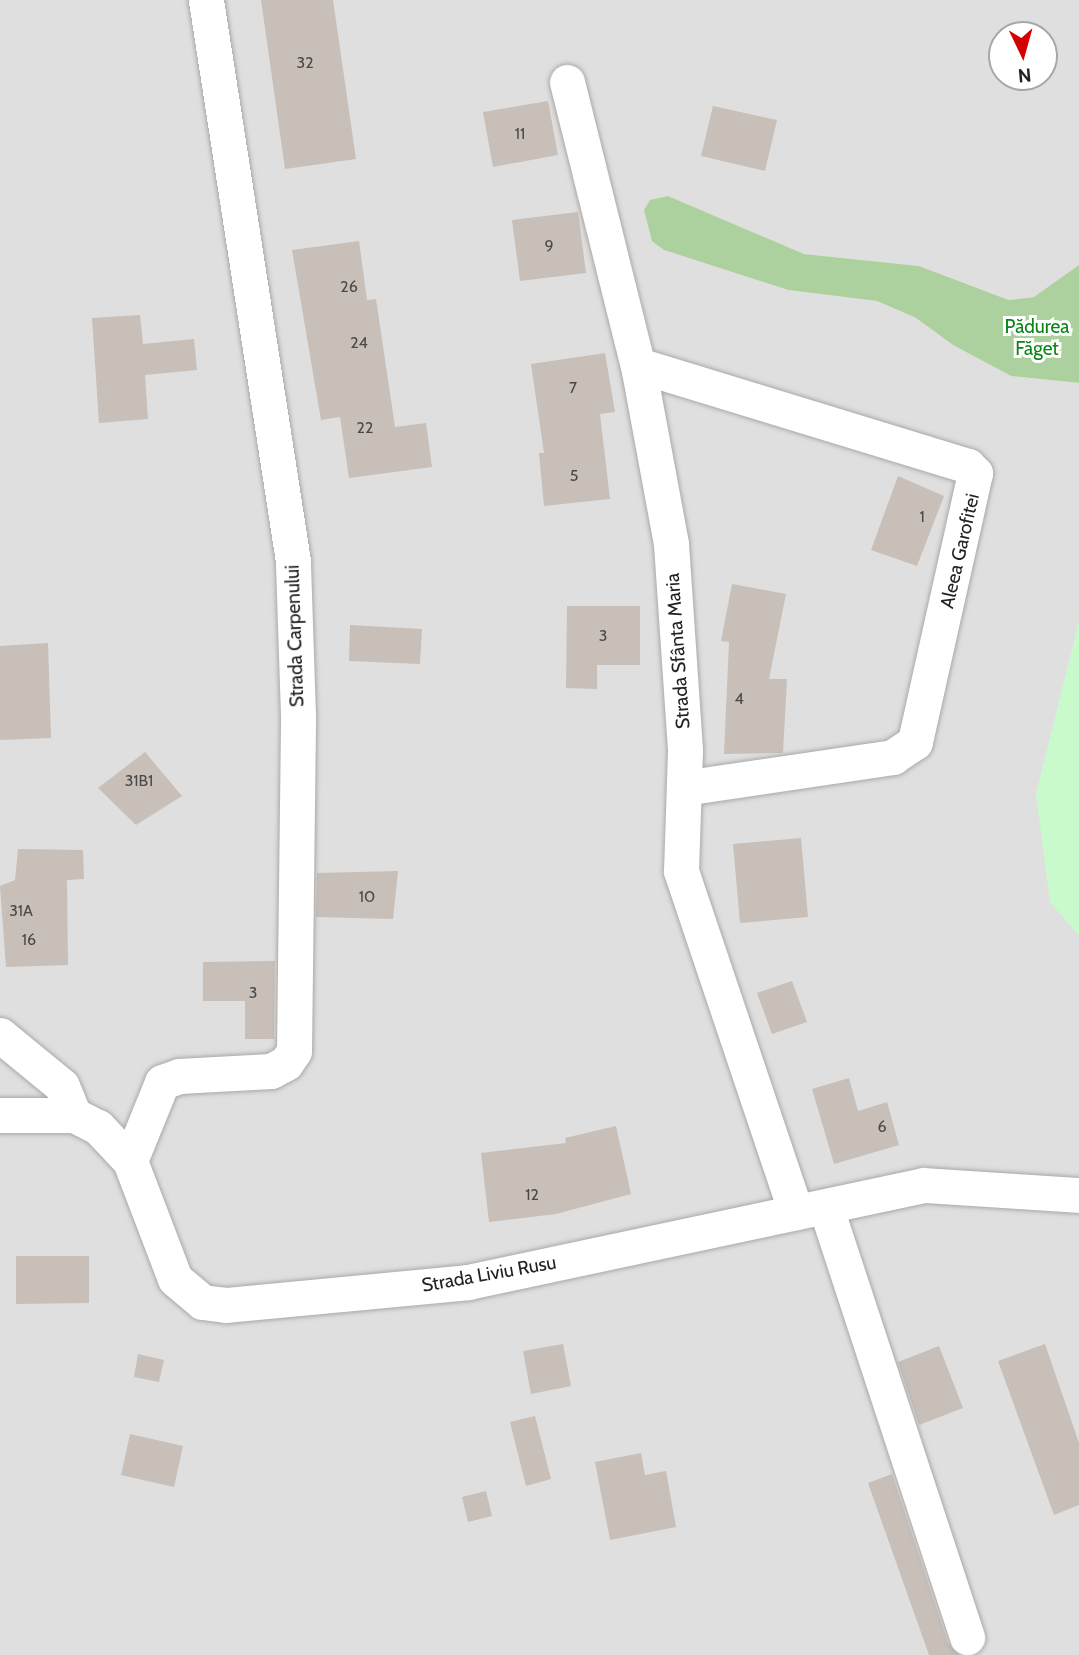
<!DOCTYPE html>
<html>
<head>
<meta charset="utf-8">
<style>
	body { margin:0 }
	#map { position:relative; width:1079px; height:1655px; overflow:hidden; background:#f2efe9; font-family:Cabin,sans-serif }
	div>[style] { position:absolute }
	.residential>* { inset:0; background:#e0dfdf }
	.forest>* { inset:0; background:#add19e }
	.park>* { inset:0; background:#c8facc }
	.building>* { inset:0; background:#c7bfb8 }
	.roads { filter:drop-shadow(0 0 2px #a9a9a9) drop-shadow(0 0 2px #a9a9a9) }
	.street>* { height:35px; margin:-17.5px; padding:0 17.5px; transform-origin:17.5px; border-radius:17.5px; background:#fff }
	span { translate:-50% -50%; white-space:nowrap; text-align:center; line-height:1.15; -webkit-text-stroke:6px #fff; paint-order:stroke }
	.number-label { font-size:16px; color:#4b4948 }
	.number-label span { -webkit-text-stroke-width:0 }
	.park-label { font-size:19px; color:#0c8416 }
	.street-label { font-size:19px; color:#222 }
	.north { position:absolute; left:988px; top:21px; width:70px; height:70px; box-sizing:border-box; background:#fff; border:2px solid #a7a7a7; border-radius:50%; rotate:175deg; font-size:19px; font-weight:700; line-height:28px; text-align:center; color:#222 }
	.north::after { content:''; display:block; margin:auto; width:24px; height:32px; background:#d40000; clip-path:polygon(50% 0,100% 100%,50% 72%,0 100%) }
</style>
</head>
<body>
<div id="map">
	<div class="residential">
		<i style="clip-path:polygon(evenodd,0 0,1079px 0,1079px 265px,1055px 285px,1034px 297px,1010px 300px,919px 266px,804px 254px,668px 196px,664px 250px,788px 290px,877px 301px,916px 318px,953px 345px,1011px 376px,1079px 383px,1079px 1655px,0 1655px,0 0,1002px 35px,1044px 35px,1044px 77px,1002px 77px,1002px 35px)"></i>
	</div>
	<div class="forest">
		<i style="clip-path:polygon(668px 196px,804px 254px,919px 266px,1009px 300px,1034px 297px,1079px 265px,1079px 383px,1011px 376px,953px 345px,916px 318px,877px 301px,788px 290px,664px 250px,652px 241px,644px 210px,650px 200px)"></i>
	</div>
	<div class="park">
		<i style="clip-path:polygon(1079px 621px,1079px 936px,1050px 902px,1036px 794px)"></i>
	</div>
	<div class="building">
		<i style="clip-path:polygon(261px 0,333px 0,356px 159px,285px 169px)"></i>
		<i style="clip-path:polygon(548px 101px,558px 155px,493px 167px,483px 112px)"></i>
		<i style="clip-path:polygon(713px 106px,777px 120px,765px 171px,701px 156px)"></i>
		<i style="clip-path:polygon(578px 212px,586px 273px,520px 281px,512px 220px)"></i>
		<i style="clip-path:polygon(359px 241px,367px 300px,376px 299px,395px 427px,426px 423px,432px 467px,349px 478px,340px 417px,321px 420px,292px 250px)"></i>
		<i style="clip-path:polygon(140px 315px,143px 344px,194px 339px,197px 370px,145px 375px,148px 419px,99px 423px,92px 318px)"></i>
		<i style="clip-path:polygon(605px 353px,615px 412px,600px 414px,610px 499px,544px 506px,539px 453px,544px 453px,531px 364px)"></i>
		<i style="clip-path:polygon(898px 476px,944px 496px,917px 566px,871px 550px)"></i>
		<i style="clip-path:polygon(732px 584px,786px 594px,769px 679px,787px 679px,783px 753px,724px 754px,729px 642px,721px 641px)"></i>
		<i style="clip-path:polygon(567px 606px,640px 606px,640px 665px,597px 665px,597px 689px,566px 688px)"></i>
		<i style="clip-path:polygon(350px 625px,422px 629px,420px 664px,349px 661px)"></i>
		<i style="clip-path:polygon(48px 643px,51px 738px,0 740px,0 646px)"></i>
		<i style="clip-path:polygon(145px 752px,182px 796px,136px 825px,98px 788px)"></i>
		<i style="clip-path:polygon(801px 838px,808px 917px,740px 923px,733px 844px)"></i>
		<i style="clip-path:polygon(18px 849px,83px 850px,84px 879px,67px 880px,68px 965px,6px 967px,0 886px,15px 880px)"></i>
		<i style="clip-path:polygon(398px 871px,393px 919px,316px 917px,317px 873px)"></i>
		<i style="clip-path:polygon(275px 961px,274px 1039px,245px 1039px,245px 1001px,203px 1001px,203px 962px)"></i>
		<i style="clip-path:polygon(792px 981px,807px 1022px,772px 1034px,757px 993px)"></i>
		<i style="clip-path:polygon(849px 1078px,858px 1111px,887px 1102px,899px 1145px,834px 1164px,812px 1089px)"></i>
		<i style="clip-path:polygon(616px 1126px,631px 1194px,556px 1214px,489px 1222px,481px 1153px,566px 1143px,565px 1138px)"></i>
		<i style="clip-path:polygon(16px 1256px,89px 1256px,89px 1303px,16px 1304px)"></i>
		<i style="clip-path:polygon(563px 1344px,571px 1386px,531px 1394px,523px 1351px)"></i>
		<i style="clip-path:polygon(1045px 1344px,1079px 1443px,1079px 1505px,1054px 1515px,998px 1361px)"></i>
		<i style="clip-path:polygon(939px 1346px,963px 1408px,919px 1425px,898px 1362px)"></i>
		<i style="clip-path:polygon(138px 1354px,164px 1360px,159px 1382px,134px 1377px)"></i>
		<i style="clip-path:polygon(535px 1416px,551px 1479px,526px 1486px,510px 1422px)"></i>
		<i style="clip-path:polygon(130px 1434px,183px 1446px,174px 1487px,121px 1475px)"></i>
		<i style="clip-path:polygon(641px 1453px,645px 1475px,666px 1471px,676px 1527px,610px 1540px,595px 1462px)"></i>
		<i style="clip-path:polygon(892px 1474px,948px 1643px,959px 1655px,929px 1655px,868px 1483px)"></i>
		<i style="clip-path:polygon(486px 1491px,492px 1516px,468px 1522px,462px 1497px)"></i>
	</div>
	<div class="roads">
		<div class="street">
			<i style="left:567px;top:82px;width:298px;rotate:76deg"></i>
			<i style="left:639px;top:371px;width:176px;rotate:79.5deg"></i>
			<i style="left:671px;top:544px;width:207px;rotate:86.1deg"></i>
			<i style="left:685px;top:751px;width:120px;rotate:91.9deg"></i>
			<i style="left:681px;top:871px;width:360px;rotate:71.4deg"></i>
			<i style="left:638px;top:365px;width:345px;rotate:17deg"></i>
			<i style="left:968px;top:466px;width:10px;rotate:45deg"></i>
			<i style="left:975px;top:473px;width:276px;rotate:102.6deg"></i>
			<i style="left:915px;top:742px;width:27px;rotate:146deg"></i>
			<i style="left:893px;top:757px;width:211px;rotate:171.6deg"></i>
			<i style="left:0;top:1035px;width:80px;rotate:39.4deg"></i>
			<i style="left:62px;top:1086px;width:31px;rotate:68deg"></i>
			<i style="left:0;top:1115px;width:74px"></i>
			<i style="left:74px;top:1115px;width:27px;rotate:27deg"></i>
			<i style="left:98px;top:1127px;width:47px;rotate:46.7deg"></i>
			<i style="left:130px;top:1161px;width:126px;rotate:69.1deg"></i>
			<i style="left:175px;top:1279px;width:35px;rotate:40deg"></i>
			<i style="left:202px;top:1302px;width:24px;rotate:7deg"></i>
			<i style="left:226px;top:1305px;width:243px;rotate:-5.4deg"></i>
			<i style="left:468px;top:1282px;width:466px;rotate:-12deg"></i>
			<i style="left:924px;top:1185px;width:155px;rotate:3.7deg"></i>
			<i style="left:130px;top:1161px;width:85px;rotate:-67.9deg"></i>
			<i style="left:162px;top:1082px;width:18px;rotate:-19deg"></i>
			<i style="left:179px;top:1076px;width:92px;rotate:-3.1deg"></i>
			<i style="left:271px;top:1071px;width:17px;rotate:-28deg"></i>
			<i style="left:286px;top:1063px;width:14px;rotate:-56deg"></i>
			<i style="left:294px;top:1051px;width:336px;rotate:-89.3deg"></i>
			<i style="left:298px;top:715px;width:154px;rotate:-91.9deg"></i>
			<i style="left:293px;top:561px;width:568px;rotate:-98.82deg"></i>
			<i style="left:826px;top:1208px;width:452px;rotate:71.8deg"></i>
		</div>
	</div>
	<div class="number-label">
		<span style="left:305px;top:63px">32</span>
		<span style="left:520px;top:134px">11</span>
		<span style="left:549px;top:246px">9</span>
		<span style="left:349px;top:287px">26</span>
		<span style="left:359px;top:343px">24</span>
		<span style="left:573px;top:388px">7</span>
		<span style="left:365px;top:428px">22</span>
		<span style="left:574px;top:476px">5</span>
		<span style="left:922px;top:517px">1</span>
		<span style="left:603px;top:636px">3</span>
		<span style="left:739px;top:699px">4</span>
		<span style="left:139px;top:781px">31B1</span>
		<span style="left:367px;top:897px">10</span>
		<span style="left:21px;top:911px">31A</span>
		<span style="left:29px;top:940px">16</span>
		<span style="left:253px;top:993px">3</span>
		<span style="left:882px;top:1127px">6</span>
		<span style="left:532px;top:1195px">12</span>
	</div>
	<div class="park-label">
		<span style="left:1037px;top:338px">Pădurea<br>Făget</span>
	</div>
	<div class="street-label">
		<span style="left:960px;top:551px;rotate:-77deg">Aleea Garofitei</span>
		<span style="left:295px;top:636px;rotate:-92deg">Strada Carpenului</span>
		<span style="left:678px;top:651px;rotate:-94deg">Strada Sfânta Maria</span>
		<span style="left:489px;top:1274px;rotate:-10deg">Strada Liviu Rusu</span>
	</div>
	<div class="north">N</div>
</div>
</body>
</html>
